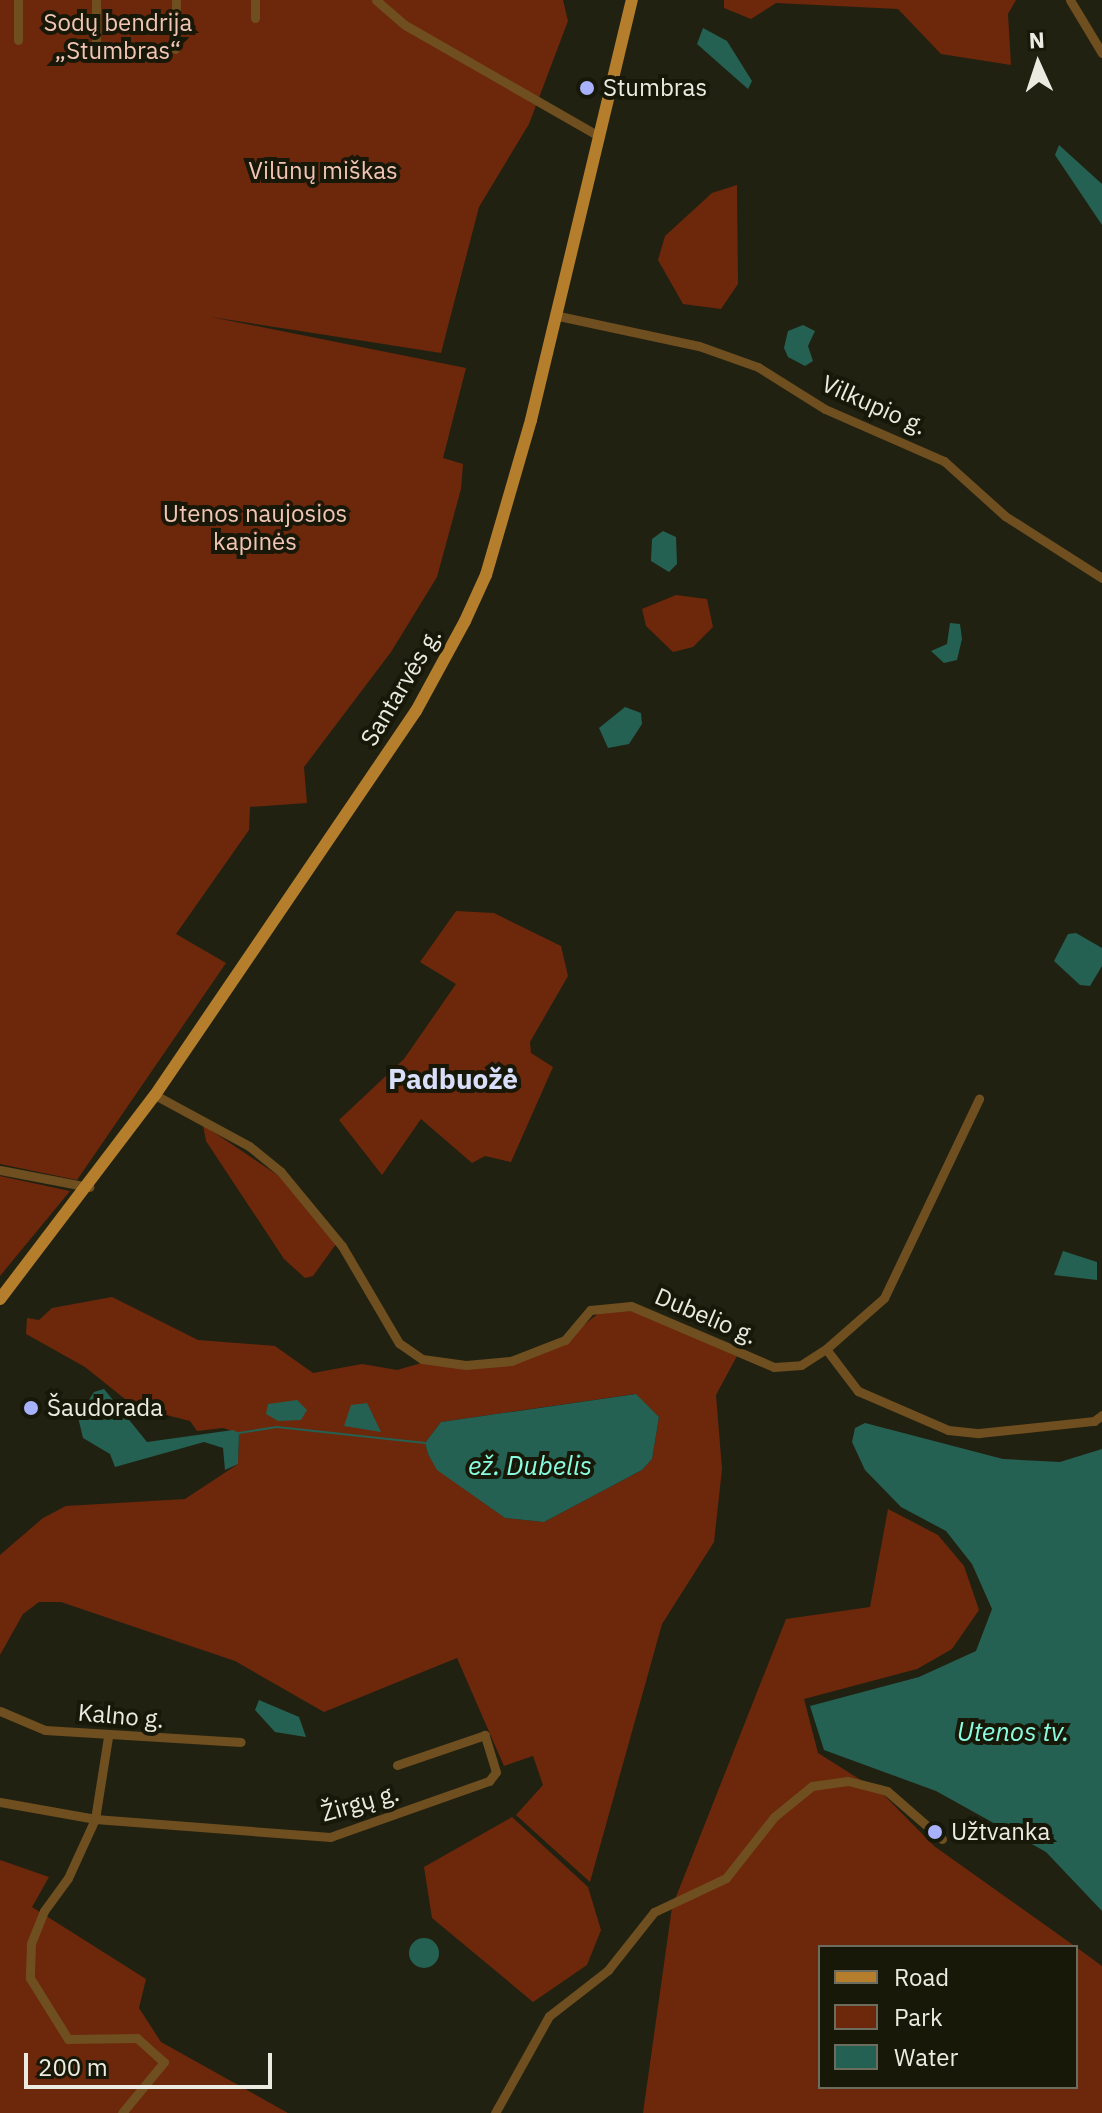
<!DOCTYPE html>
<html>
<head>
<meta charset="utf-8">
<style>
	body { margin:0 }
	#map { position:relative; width:1102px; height:2113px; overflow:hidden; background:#212112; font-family:"IBM Plex Sans",sans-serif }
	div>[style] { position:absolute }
	.green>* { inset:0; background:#6d270b }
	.water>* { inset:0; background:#246153 }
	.round { border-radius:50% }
	.stream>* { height:2px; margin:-1px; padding:0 1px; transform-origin:1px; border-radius:1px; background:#246153 }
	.minor>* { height:9px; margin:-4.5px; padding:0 4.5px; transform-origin:4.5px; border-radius:4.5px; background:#6f4e1f }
	.major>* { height:12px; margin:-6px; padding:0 6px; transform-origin:6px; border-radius:6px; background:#b47e2d }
	.dots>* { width:22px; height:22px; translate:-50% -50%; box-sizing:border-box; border:4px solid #181809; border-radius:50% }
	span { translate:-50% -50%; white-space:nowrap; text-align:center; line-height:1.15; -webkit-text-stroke:8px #181809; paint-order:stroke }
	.park-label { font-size:24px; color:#f1c4b4 }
	.poi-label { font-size:24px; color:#ebebe1 }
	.left { translate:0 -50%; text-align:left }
	.street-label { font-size:24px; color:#ebebe1 }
	.water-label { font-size:26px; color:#8afce0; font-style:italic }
	.quarter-label { font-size:28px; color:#d9defb; font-weight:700 }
	.legend { position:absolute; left:818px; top:1945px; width:260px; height:144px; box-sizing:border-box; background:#181809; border:2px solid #6c6c5f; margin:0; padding:10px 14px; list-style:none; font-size:24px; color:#ebebe1 }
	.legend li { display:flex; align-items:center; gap:16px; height:40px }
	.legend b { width:40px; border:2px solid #6c6c5f }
	.north { position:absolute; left:998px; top:24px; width:80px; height:80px; -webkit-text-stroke:6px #181809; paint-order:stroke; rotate:357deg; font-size:22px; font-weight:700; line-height:32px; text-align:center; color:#ebebe1 }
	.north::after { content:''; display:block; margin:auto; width:28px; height:36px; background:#ebebe1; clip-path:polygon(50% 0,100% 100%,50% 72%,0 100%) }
	.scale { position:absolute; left:24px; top:2053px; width:248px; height:36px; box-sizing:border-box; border:4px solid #ebebe1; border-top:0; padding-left:10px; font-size:24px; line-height:28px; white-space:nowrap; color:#ebebe1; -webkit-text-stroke:6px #181809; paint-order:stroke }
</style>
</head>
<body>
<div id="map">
	<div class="green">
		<i style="clip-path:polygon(0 0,563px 0,568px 21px,529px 124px,479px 207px,441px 353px,211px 317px,466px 368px,443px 458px,463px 464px,461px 489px,437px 577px,391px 652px,304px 767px,307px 803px,250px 807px,249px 830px,176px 934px,226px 963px,77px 1180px,0 1164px)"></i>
		<i style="clip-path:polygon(724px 0,1016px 0,1008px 14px,1011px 65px,941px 54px,898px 9px,776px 3px,751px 19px,724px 8px)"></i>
		<i style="clip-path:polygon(737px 185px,738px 284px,721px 309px,683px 304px,658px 260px,665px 236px,712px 193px)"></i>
		<i style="clip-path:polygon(676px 595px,707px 599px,713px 627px,693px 647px,673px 652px,646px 626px,642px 609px)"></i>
		<i style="clip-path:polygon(456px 911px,494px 913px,561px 946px,568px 976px,530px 1042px,531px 1053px,553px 1067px,511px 1162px,485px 1156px,472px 1163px,421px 1119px,382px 1175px,339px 1120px,404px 1059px,456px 984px,420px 962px)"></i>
		<i style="clip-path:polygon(203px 1125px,285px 1180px,336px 1244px,313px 1276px,305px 1278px,284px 1259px,206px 1141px)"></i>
		<i style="clip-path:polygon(0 1176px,70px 1191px,0 1276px)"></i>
		<i style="clip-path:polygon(evenodd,112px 1297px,198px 1340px,275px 1346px,313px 1373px,362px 1364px,397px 1370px,425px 1362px,456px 1367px,554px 1349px,605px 1308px,637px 1311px,737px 1356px,716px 1395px,722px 1469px,714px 1542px,662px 1624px,590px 1882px,516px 1815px,543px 1785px,533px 1756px,504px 1766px,457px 1658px,324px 1712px,235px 1661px,61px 1602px,39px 1602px,23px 1614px,0 1655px,0 1555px,43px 1518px,66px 1506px,185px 1499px,238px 1464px,239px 1433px,223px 1428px,197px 1431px,190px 1421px,135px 1407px,85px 1367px,26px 1334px,27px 1318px,39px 1320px,52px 1308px,112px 1297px,635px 1394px,659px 1417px,652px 1459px,642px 1470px,544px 1522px,505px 1518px,438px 1470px,428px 1454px,425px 1443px,441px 1422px,635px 1394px)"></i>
		<i style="clip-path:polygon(888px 1509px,938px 1535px,964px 1566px,979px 1610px,952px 1649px,917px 1669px,804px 1699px,818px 1753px,883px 1794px,934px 1846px,1076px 1947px,820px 1947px,820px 2087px,1076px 2087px,1076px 1947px,1102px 1966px,1102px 2113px,643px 2113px,672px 1907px,786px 1619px,870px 1607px)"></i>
		<i style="clip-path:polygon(512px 1817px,588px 1887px,601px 1930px,587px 1965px,533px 2002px,432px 1918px,424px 1867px)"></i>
		<i style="clip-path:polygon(0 1860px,49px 1877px,32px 1907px,146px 1979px,139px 2008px,161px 2042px,288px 2113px,0 2113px)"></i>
	</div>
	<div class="water">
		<i style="clip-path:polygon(703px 28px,727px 41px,752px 81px,748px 89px,697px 44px)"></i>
		<i style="clip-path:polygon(1059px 145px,1102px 184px,1102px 225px,1055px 155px)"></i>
		<i style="clip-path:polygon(803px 325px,815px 331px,808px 346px,813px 361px,805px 366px,788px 357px,784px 348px,788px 331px)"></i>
		<i style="clip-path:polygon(663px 531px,676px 537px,677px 564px,669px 572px,651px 561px,652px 539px)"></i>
		<i style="clip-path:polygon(950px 623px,960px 624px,962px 639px,957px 660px,944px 663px,931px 651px,947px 644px)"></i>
		<i style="clip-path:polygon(625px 707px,641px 713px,642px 724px,629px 744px,608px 748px,599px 728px)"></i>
		<i style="clip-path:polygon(1076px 933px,1102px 948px,1102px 966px,1090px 986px,1080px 985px,1054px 961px,1068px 934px)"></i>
		<i style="clip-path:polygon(1063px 1251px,1097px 1262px,1097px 1280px,1054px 1275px)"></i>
		<i style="clip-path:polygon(104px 1389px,147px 1442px,233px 1430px,239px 1433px,238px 1464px,225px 1470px,223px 1448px,204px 1442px,115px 1467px,110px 1454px,83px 1438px,78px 1417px,94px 1392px)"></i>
		<i style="clip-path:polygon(636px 1394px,659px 1417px,652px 1459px,642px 1470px,544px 1522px,505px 1518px,437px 1470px,428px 1454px,425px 1443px,441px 1422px)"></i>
		<i style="clip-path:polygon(297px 1400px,307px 1410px,301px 1420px,278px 1421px,266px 1414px,268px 1404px)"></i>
		<i style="clip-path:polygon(367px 1403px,381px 1432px,344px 1426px,351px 1405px)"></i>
		<i style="clip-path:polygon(865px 1423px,1003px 1459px,1060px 1462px,1102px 1449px,1102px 1911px,1046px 1852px,936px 1791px,824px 1750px,810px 1706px,919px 1677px,976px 1651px,992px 1609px,972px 1564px,946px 1531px,901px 1507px,865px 1470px,852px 1442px,855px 1428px)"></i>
		<i style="clip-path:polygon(259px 1700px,299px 1717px,306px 1737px,275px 1732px,255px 1710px)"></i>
		<i class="round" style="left:409px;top:1938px;width:30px;height:30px"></i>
	</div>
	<div class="stream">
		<i style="left:239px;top:1433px;width:38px;rotate:-9deg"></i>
		<i style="left:277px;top:1427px;width:149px;rotate:6.2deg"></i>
	</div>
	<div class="minor">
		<i style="left:376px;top:0;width:38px;rotate:41deg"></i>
		<i style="left:405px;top:25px;width:224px;rotate:29.8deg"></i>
		<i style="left:1070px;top:0;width:62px;rotate:58.9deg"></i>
		<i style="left:255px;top:18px;width:18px;rotate:-90deg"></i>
		<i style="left:18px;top:40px;width:40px;rotate:-90deg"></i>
		<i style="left:175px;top:49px;width:49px;rotate:-88.8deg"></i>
		<i style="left:96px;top:56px;width:56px;rotate:-90deg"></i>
		<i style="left:554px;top:315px;width:148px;rotate:12.1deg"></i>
		<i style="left:699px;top:346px;width:63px;rotate:19.6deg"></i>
		<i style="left:758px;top:367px;width:79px;rotate:32.1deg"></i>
		<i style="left:825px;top:409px;width:130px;rotate:23.6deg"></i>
		<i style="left:944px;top:461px;width:82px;rotate:42deg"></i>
		<i style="left:1005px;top:516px;width:115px;rotate:32.6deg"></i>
		<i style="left:155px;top:1095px;width:107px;rotate:28.5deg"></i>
		<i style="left:249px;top:1146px;width:41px;rotate:39.1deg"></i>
		<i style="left:281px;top:1172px;width:96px;rotate:50.5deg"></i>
		<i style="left:342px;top:1246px;width:113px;rotate:59.6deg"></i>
		<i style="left:399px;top:1343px;width:28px;rotate:35deg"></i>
		<i style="left:422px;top:1359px;width:44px;rotate:7.8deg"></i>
		<i style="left:466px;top:1365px;width:45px;rotate:-5.1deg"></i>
		<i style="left:511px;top:1361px;width:58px;rotate:-21.3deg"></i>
		<i style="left:565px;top:1340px;width:39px;rotate:-50deg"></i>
		<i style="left:590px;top:1310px;width:41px;rotate:-5.6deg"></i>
		<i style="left:631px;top:1306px;width:155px;rotate:23.1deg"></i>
		<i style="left:774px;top:1367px;width:27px;rotate:-4deg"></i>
		<i style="left:801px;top:1365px;width:30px;rotate:-33deg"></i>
		<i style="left:826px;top:1349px;width:53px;rotate:52.7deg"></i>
		<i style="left:858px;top:1391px;width:98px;rotate:23.4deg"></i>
		<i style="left:948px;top:1430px;width:31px;rotate:6deg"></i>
		<i style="left:979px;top:1433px;width:116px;rotate:-6deg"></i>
		<i style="left:1094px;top:1421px;width:10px;rotate:-37deg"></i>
		<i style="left:0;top:1170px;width:91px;rotate:10.8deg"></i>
		<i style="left:826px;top:1349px;width:77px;rotate:-41.3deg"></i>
		<i style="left:884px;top:1298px;width:221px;rotate:-64.5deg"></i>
		<i style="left:0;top:1711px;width:49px;rotate:22.9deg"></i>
		<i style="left:45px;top:1730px;width:196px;rotate:3.5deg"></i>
		<i style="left:108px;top:1737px;width:83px;rotate:99deg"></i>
		<i style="left:95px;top:1819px;width:65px;rotate:114.6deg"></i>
		<i style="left:68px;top:1878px;width:41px;rotate:126deg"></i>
		<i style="left:44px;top:1911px;width:35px;rotate:112deg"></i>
		<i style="left:31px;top:1944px;width:34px;rotate:92deg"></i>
		<i style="left:30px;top:1978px;width:72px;rotate:58.1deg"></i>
		<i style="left:68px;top:2039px;width:69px;rotate:-0.8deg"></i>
		<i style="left:137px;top:2038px;width:36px;rotate:42deg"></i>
		<i style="left:164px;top:2062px;width:66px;rotate:129.5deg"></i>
		<i style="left:0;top:1802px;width:97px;rotate:10.1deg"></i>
		<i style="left:95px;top:1819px;width:236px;rotate:4.4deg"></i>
		<i style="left:330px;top:1837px;width:169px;rotate:-19.4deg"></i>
		<i style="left:489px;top:1781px;width:11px;rotate:-52deg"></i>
		<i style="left:496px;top:1772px;width:39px;rotate:-107deg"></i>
		<i style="left:485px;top:1735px;width:93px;rotate:161.2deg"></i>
		<i style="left:495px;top:2113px;width:111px;rotate:-60.9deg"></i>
		<i style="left:549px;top:2016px;width:75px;rotate:-37.9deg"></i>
		<i style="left:608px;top:1970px;width:74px;rotate:-51.6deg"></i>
		<i style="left:654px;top:1912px;width:80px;rotate:-25.3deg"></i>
		<i style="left:726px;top:1878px;width:78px;rotate:-51.8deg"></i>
		<i style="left:774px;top:1817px;width:49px;rotate:-39.2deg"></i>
		<i style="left:812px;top:1786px;width:36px;rotate:-8deg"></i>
		<i style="left:848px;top:1781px;width:40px;rotate:14.4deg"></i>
		<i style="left:887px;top:1791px;width:73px;rotate:41.1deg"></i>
	</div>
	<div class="major">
		<i style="left:0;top:1299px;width:256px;rotate:-52.8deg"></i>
		<i style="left:155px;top:1095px;width:464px;rotate:-55.8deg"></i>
		<i style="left:416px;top:711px;width:102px;rotate:-61.4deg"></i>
		<i style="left:465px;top:621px;width:51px;rotate:-65.5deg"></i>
		<i style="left:486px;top:575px;width:161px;rotate:-73.8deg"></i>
		<i style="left:531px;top:420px;width:432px;rotate:-76.5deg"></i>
	</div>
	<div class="dots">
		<i style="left:587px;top:88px;background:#a7b1fc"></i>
		<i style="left:31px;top:1408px;background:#a7b1fc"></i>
		<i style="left:935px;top:1832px;background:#a7b1fc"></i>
	</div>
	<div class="park-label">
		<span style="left:118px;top:37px">Sodų bendrija<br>„Stumbras“</span>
		<span style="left:323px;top:171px">Vilūnų miškas</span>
		<span style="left:255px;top:528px">Utenos naujosios<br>kapinės</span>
	</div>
	<div class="poi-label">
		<span class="left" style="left:603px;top:88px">Stumbras</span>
		<span class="left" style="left:47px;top:1408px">Šaudorada</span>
		<span class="left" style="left:951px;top:1832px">Užtvanka</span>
	</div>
	<div class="street-label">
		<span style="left:874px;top:405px;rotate:24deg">Vilkupio g.</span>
		<span style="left:401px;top:687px;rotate:-59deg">Santarvės g.</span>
		<span style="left:706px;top:1316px;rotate:23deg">Dubelio g.</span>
		<span style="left:121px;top:1716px;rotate:5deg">Kalno g.</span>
		<span style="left:360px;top:1803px;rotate:-16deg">Žirgų g.</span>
	</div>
	<div class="water-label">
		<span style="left:530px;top:1466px">ež. Dubelis</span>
		<span style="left:1013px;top:1732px">Utenos tv.</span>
	</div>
	<div class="quarter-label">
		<span style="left:453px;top:1079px">Padbuožė</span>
	</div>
	<ul class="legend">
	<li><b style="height:10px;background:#b47e2d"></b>Road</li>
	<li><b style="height:22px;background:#6d270b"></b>Park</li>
	<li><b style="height:22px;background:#246153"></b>Water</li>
	</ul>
	<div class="north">N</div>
	<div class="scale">200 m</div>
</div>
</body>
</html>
